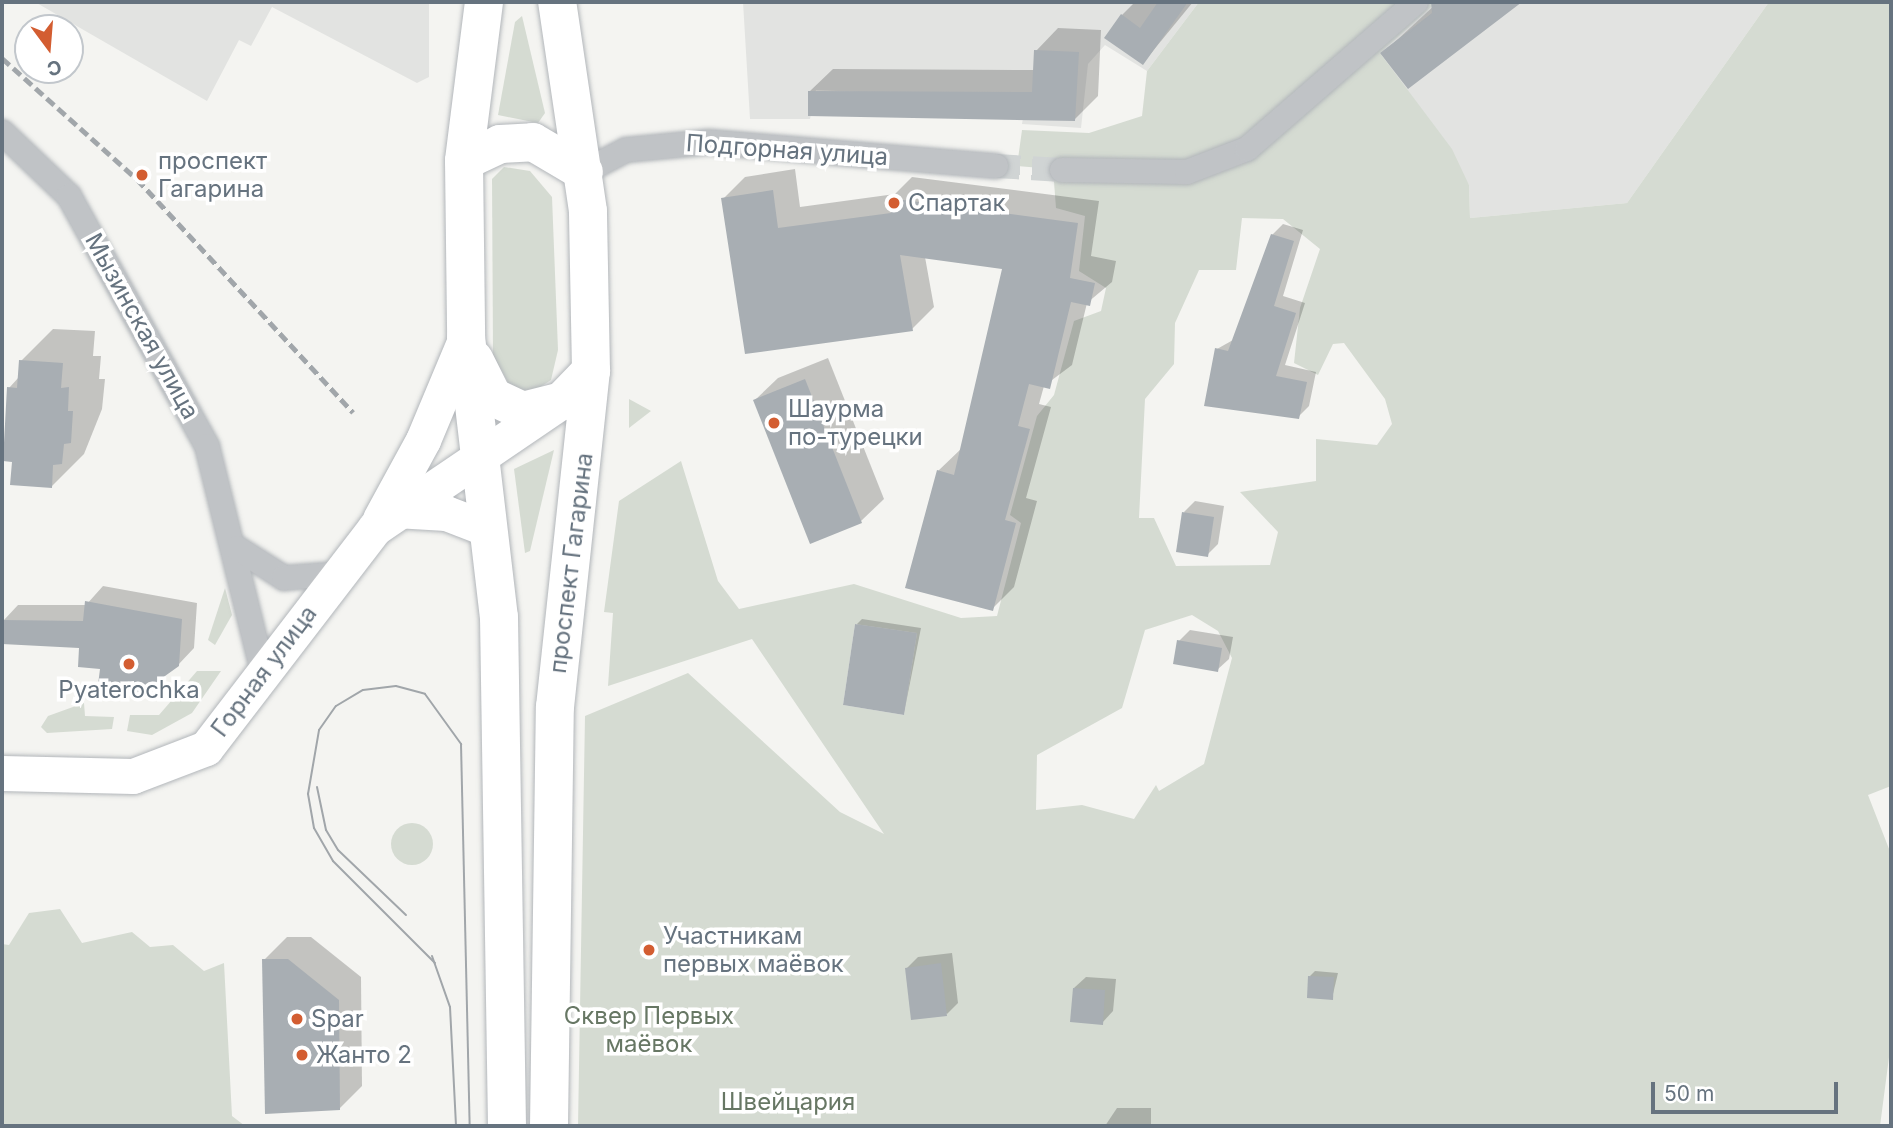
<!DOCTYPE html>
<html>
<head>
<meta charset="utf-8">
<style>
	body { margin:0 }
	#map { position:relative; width:1893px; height:1128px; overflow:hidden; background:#f4f4f1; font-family:Inter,sans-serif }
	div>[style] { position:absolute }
	.built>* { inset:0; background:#e2e3e1 }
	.green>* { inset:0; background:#d5dbd2 }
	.round { border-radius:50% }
	.shadow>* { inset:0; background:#0003 }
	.building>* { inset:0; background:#a8aeb3 }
	.minor-tunnel>* { height:24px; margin-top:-12px; transform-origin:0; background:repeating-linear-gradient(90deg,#d0d4d4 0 24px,transparent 0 36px) }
	.roads { filter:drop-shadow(0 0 2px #b2b6ba) drop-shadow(0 0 2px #b2b6ba) }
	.minor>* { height:24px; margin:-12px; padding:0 12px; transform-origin:12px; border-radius:12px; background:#c0c3c6 }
	.secondary>* { height:35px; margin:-17.5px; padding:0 17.5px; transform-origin:17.5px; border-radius:17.5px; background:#fff }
	.primary>* { height:38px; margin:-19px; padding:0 19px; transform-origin:19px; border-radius:19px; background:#fff }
	.tram>* { height:2px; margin:-1px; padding:0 1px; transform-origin:1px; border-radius:1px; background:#a1a6aa }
	.rail>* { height:5px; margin-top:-2.5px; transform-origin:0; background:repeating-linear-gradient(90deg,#a1a6aa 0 10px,transparent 0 15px) }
	.dots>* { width:19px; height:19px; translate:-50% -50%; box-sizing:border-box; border:4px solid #fff; border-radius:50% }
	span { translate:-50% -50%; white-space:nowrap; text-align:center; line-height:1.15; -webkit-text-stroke:7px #fff; paint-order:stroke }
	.street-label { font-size:24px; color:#66737f }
	.poi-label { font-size:24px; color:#66737f }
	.left { translate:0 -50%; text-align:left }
	.park-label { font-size:24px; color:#677764 }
	.frame { position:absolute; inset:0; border:4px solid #66737f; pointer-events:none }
	.north { position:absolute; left:14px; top:14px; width:70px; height:70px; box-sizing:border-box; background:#fff; border:2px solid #c2c7cc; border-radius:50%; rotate:164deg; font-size:19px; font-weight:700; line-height:28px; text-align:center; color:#66737f }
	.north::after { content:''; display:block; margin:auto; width:24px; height:32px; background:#d35d31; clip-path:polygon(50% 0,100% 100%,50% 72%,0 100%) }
	.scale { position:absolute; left:1651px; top:1082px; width:187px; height:32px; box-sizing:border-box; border:4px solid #66737f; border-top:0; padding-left:9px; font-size:21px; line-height:24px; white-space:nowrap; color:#66737f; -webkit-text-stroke:5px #fff; paint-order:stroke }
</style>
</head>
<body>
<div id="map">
	<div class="built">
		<i style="clip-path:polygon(35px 2px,429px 2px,429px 77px,417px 83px,272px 7px,251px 46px,239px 40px,207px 101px)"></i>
		<i style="clip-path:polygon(743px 2px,1199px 2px,1147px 71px,1105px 45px,1088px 64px,1081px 128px,1022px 124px,1026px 100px,816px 90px,810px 119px,750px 119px)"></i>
		<i style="clip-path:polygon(1437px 2px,1769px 2px,1627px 203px,1470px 218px,1469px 185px,1380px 52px)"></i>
	</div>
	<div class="green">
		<i style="clip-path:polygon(evenodd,1199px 2px,1437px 2px,1380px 53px,1452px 149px,1469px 185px,1470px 218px,1627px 203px,1769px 2px,1891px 2px,1891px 786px,1868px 795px,1891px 854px,1891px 1042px,1880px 1126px,578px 1126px,585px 716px,688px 673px,840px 812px,884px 834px,752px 639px,608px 686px,613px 613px,604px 612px,619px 501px,681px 461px,718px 581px,739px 609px,854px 584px,961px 618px,997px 616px,1021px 523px,1010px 515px,1037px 416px,1054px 395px,1074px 321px,1101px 311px,1106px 288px,1079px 271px,1085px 216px,1056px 208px,1053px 169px,1017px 166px,1022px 130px,1089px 133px,1142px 116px,1147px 71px,1199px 2px,1242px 218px,1283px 219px,1320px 249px,1300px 308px,1294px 363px,1318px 375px,1333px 344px,1344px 343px,1385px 399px,1392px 424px,1377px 445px,1316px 439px,1316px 481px,1240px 492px,1278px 532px,1270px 565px,1176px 566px,1154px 518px,1139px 518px,1145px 399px,1174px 364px,1175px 323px,1199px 270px,1236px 270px,1242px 218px,1199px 2px,1192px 615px,1218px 631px,1232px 658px,1204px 764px,1159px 791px,1156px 785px,1134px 819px,1082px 805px,1036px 810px,1037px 755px,1122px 708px,1145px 630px,1192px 615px,1199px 2px,855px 624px,917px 633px,904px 715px,843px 705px,855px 624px)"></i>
		<i style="clip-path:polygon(522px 16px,545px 113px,538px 123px,498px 115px,515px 22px)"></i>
		<i style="clip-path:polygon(504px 167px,530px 171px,552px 197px,558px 350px,551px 380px,531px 393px,510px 386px,493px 355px,492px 179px)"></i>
		<i style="clip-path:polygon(629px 399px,651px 411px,629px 428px)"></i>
		<i style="clip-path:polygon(554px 450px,530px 551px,525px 553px,514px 469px)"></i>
		<i style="clip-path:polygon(225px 588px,232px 615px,215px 645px,208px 640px)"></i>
		<i style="clip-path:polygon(197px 671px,221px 671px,192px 713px,152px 735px,127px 731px,130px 715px,159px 715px)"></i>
		<i style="clip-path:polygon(84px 703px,85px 716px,114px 717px,112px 729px,47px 733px,41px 727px,48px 716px)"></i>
		<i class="round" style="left:391px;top:823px;width:42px;height:42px"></i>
		<i style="clip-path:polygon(60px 909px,82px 943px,132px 932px,150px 947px,173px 945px,204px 971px,224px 963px,232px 1116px,245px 1126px,2px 1126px,2px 944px,9px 945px,29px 913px)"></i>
	</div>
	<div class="shadow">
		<i style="clip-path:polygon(1135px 2px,1193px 2px,1143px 63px,1122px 15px)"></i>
		<i style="clip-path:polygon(1438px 2px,1517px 2px,1383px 53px)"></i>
		<i style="clip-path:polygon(1058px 28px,1101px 30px,1098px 96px,1075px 119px,810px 91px,833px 69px,1035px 70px,1036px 51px)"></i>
		<i style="clip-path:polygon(795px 169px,800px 207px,895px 194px,912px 177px,1099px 201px,1091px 256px,1116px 261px,1112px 282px,1087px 303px,1072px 365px,1044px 386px,1039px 404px,1051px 407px,1026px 498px,1037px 501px,1014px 587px,992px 609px,938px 471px,962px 448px,1004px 267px,925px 257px,934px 307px,912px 329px,723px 199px,745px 177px)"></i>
		<i style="clip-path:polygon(1283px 224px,1303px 230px,1283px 296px,1305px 303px,1285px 365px,1316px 372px,1309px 406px,1298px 417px,1217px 349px,1233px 340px,1272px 235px)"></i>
		<i style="clip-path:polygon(53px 329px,95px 331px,93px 356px,101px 356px,99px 379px,105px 379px,102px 409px,84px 454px,51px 487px,14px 460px,9px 388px,19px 377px,21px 361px)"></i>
		<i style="clip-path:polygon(828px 358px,884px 499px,861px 521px,755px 400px,778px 378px)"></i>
		<i style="clip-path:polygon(1195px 501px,1224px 506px,1218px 544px,1207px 555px,1184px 512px)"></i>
		<i style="clip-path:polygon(103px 586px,197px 603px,194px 648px,178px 665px,102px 668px,80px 647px,2px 642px,3px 621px,18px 605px,86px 605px)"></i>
		<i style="clip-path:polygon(862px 619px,921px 628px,904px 713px,857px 624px)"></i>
		<i style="clip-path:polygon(1190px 630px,1233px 637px,1229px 659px,1217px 670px,1179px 641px)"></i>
		<i style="clip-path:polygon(287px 937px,311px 937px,361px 977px,362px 1086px,339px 1109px,264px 960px)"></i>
		<i style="clip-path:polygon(952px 953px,958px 1003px,947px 1014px,906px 969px,918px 957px)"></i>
		<i style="clip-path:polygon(1315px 971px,1338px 973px,1332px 998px,1310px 976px)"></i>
		<i style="clip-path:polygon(1086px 977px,1116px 979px,1113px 1011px,1102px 1023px,1074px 988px)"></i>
		<i style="clip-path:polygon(1117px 1108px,1151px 1108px,1151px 1126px,1105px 1126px)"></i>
	</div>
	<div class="building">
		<i style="clip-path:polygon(1158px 2px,1188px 2px,1143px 65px,1104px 38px,1121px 14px,1140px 28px)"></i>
		<i style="clip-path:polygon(1431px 2px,1522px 2px,1408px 89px,1380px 53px,1432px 13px)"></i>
		<i style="clip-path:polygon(1034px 50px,1079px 52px,1075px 121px,808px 116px,808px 91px,1032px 92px)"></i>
		<i style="clip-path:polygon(773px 190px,778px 228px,891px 213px,888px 198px,1078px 223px,1070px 278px,1095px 283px,1090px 306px,1071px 302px,1050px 389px,1029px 384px,1018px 426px,1030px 429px,1005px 520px,1016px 523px,993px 611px,905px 588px,937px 470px,954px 475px,1002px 269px,900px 255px,913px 331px,745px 354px,721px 198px)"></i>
		<i style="clip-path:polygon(1271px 234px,1294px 241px,1274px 306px,1296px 313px,1276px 376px,1307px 382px,1299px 419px,1204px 406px,1215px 348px,1228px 351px)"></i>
		<i style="clip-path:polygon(19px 360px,63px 363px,61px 388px,69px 387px,68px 411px,73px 411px,71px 443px,64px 444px,62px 464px,53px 465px,52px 488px,10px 485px,12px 462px,3px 461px,7px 387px,17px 388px)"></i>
		<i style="clip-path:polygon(805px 379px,862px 523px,810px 544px,753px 400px)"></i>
		<i style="clip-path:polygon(1182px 512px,1214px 517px,1208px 557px,1176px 552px)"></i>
		<i style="clip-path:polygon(85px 601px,182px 619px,179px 666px,144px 691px,119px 696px,97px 693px,100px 669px,78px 667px,79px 648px,2px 644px,2px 620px,83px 621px)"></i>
		<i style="clip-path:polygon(855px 624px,917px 633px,904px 715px,843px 705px)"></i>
		<i style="clip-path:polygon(1177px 640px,1222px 648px,1218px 672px,1173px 664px)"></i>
		<i style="clip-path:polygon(262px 959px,288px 959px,339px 1000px,340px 1110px,265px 1114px)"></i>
		<i style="clip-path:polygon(941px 963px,947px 1016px,911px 1020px,905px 968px)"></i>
		<i style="clip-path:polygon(1308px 976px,1334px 977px,1333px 1000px,1307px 998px)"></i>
		<i style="clip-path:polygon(1073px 988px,1105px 990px,1103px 1025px,1070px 1022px)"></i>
	</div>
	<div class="minor-tunnel">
		<i style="left:996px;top:166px;width:66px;rotate:3.5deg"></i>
	</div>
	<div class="roads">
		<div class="minor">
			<i style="left:2px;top:132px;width:93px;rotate:43.7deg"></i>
			<i style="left:69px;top:196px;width:286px;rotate:61.1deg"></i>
			<i style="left:207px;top:446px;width:233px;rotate:76.1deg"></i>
			<i style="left:1062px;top:170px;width:125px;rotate:0.9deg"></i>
			<i style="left:1187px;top:172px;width:64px;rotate:-21deg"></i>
			<i style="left:1247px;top:149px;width:224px;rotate:-41deg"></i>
			<i style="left:584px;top:172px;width:47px;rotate:-27.6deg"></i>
			<i style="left:626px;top:150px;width:83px;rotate:-5.5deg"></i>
			<i style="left:709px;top:142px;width:288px;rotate:4.8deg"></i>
			<i style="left:237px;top:548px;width:56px;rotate:32.6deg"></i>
			<i style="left:284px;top:578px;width:53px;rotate:-4.3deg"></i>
		</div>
		<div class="secondary">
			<i style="left:396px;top:510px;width:50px;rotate:3.4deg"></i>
			<i style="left:446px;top:513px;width:45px;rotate:20.9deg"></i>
			<i style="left:380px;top:519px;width:90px;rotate:-61.4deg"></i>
			<i style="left:423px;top:440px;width:112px;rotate:-67.3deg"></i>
			<i style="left:2px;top:773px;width:131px;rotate:1.3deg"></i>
			<i style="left:133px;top:776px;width:78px;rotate:-21deg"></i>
			<i style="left:206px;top:748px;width:277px;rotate:-52.5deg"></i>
			<i style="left:375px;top:528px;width:226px;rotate:-34.2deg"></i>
		</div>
		<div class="primary">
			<i style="left:484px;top:2px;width:160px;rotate:97.2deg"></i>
			<i style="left:464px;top:161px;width:176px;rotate:89.3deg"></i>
			<i style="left:466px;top:337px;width:282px;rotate:83.3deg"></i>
			<i style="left:499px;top:617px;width:509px;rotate:89.1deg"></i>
			<i style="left:464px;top:161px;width:40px;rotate:-25deg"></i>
			<i style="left:500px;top:144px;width:33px;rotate:-3deg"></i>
			<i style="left:533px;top:142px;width:59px;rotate:30.5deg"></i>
			<i style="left:474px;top:359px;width:42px;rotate:63.4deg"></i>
			<i style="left:493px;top:397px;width:33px;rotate:25deg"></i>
			<i style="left:523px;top:411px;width:40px;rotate:-14.4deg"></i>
			<i style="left:562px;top:401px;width:42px;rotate:-46deg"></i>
			<i style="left:549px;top:1126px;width:419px;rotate:-89.2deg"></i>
			<i style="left:555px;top:707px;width:338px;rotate:-83.9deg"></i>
			<i style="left:591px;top:371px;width:160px;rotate:-91.1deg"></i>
			<i style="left:588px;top:211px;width:211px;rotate:-98.4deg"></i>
		</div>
	</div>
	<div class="tram">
		<i style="left:317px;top:787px;width:44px;rotate:78.2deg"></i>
		<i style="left:326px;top:830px;width:23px;rotate:59deg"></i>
		<i style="left:338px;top:850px;width:94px;rotate:43.7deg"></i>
		<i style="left:432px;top:956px;width:54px;rotate:70.6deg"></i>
		<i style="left:450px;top:1007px;width:119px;rotate:87.1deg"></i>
		<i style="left:435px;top:963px;width:144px;rotate:-135deg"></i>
		<i style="left:333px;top:861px;width:38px;rotate:-120deg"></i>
		<i style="left:314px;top:828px;width:35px;rotate:-100deg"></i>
		<i style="left:308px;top:794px;width:65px;rotate:-80.2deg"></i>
		<i style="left:319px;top:730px;width:29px;rotate:-55deg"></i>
		<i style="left:336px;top:706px;width:31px;rotate:-31deg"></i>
		<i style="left:363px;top:690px;width:33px;rotate:-7deg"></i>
		<i style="left:396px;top:686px;width:30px;rotate:15deg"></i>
		<i style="left:425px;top:694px;width:62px;rotate:54.2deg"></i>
		<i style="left:461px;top:744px;width:382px;rotate:88.7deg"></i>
	</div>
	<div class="rail">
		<i style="left:2px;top:58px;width:181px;rotate:41.9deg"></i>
		<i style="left:137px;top:179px;width:318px;rotate:47.2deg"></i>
	</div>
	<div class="dots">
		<i style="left:142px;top:175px;background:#d35d31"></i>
		<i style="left:894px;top:203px;background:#d35d31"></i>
		<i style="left:774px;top:423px;background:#d35d31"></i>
		<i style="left:129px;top:664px;background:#d35d31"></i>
		<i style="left:649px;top:950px;background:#d35d31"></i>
		<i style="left:297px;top:1019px;background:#d35d31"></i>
		<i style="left:302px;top:1055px;background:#d35d31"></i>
	</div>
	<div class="street-label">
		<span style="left:787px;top:150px;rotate:4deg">Подгорная улица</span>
		<span style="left:142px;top:326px;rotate:61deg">Мызинская улица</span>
		<span style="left:571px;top:563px;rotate:-83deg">проспект Гагарина</span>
		<span style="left:264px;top:671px;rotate:-53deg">Горная улица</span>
	</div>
	<div class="poi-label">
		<span class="left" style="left:158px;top:175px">проспект<br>Гагарина</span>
		<span class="left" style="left:908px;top:203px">Спартак</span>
		<span class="left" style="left:788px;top:423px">Шаурма<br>по-турецки</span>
		<span style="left:129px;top:690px">Pyaterochka</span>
		<span class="left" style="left:663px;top:950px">Участникам<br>первых маёвок</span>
		<span class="left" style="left:311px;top:1019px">Spar</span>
		<span class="left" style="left:316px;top:1055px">Жанто 2</span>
	</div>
	<div class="park-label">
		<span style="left:649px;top:1030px">Сквер Первых<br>маёвок</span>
		<span style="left:788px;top:1102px">Швейцария</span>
	</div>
	<div class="frame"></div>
	<div class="north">С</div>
	<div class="scale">50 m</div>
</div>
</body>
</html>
